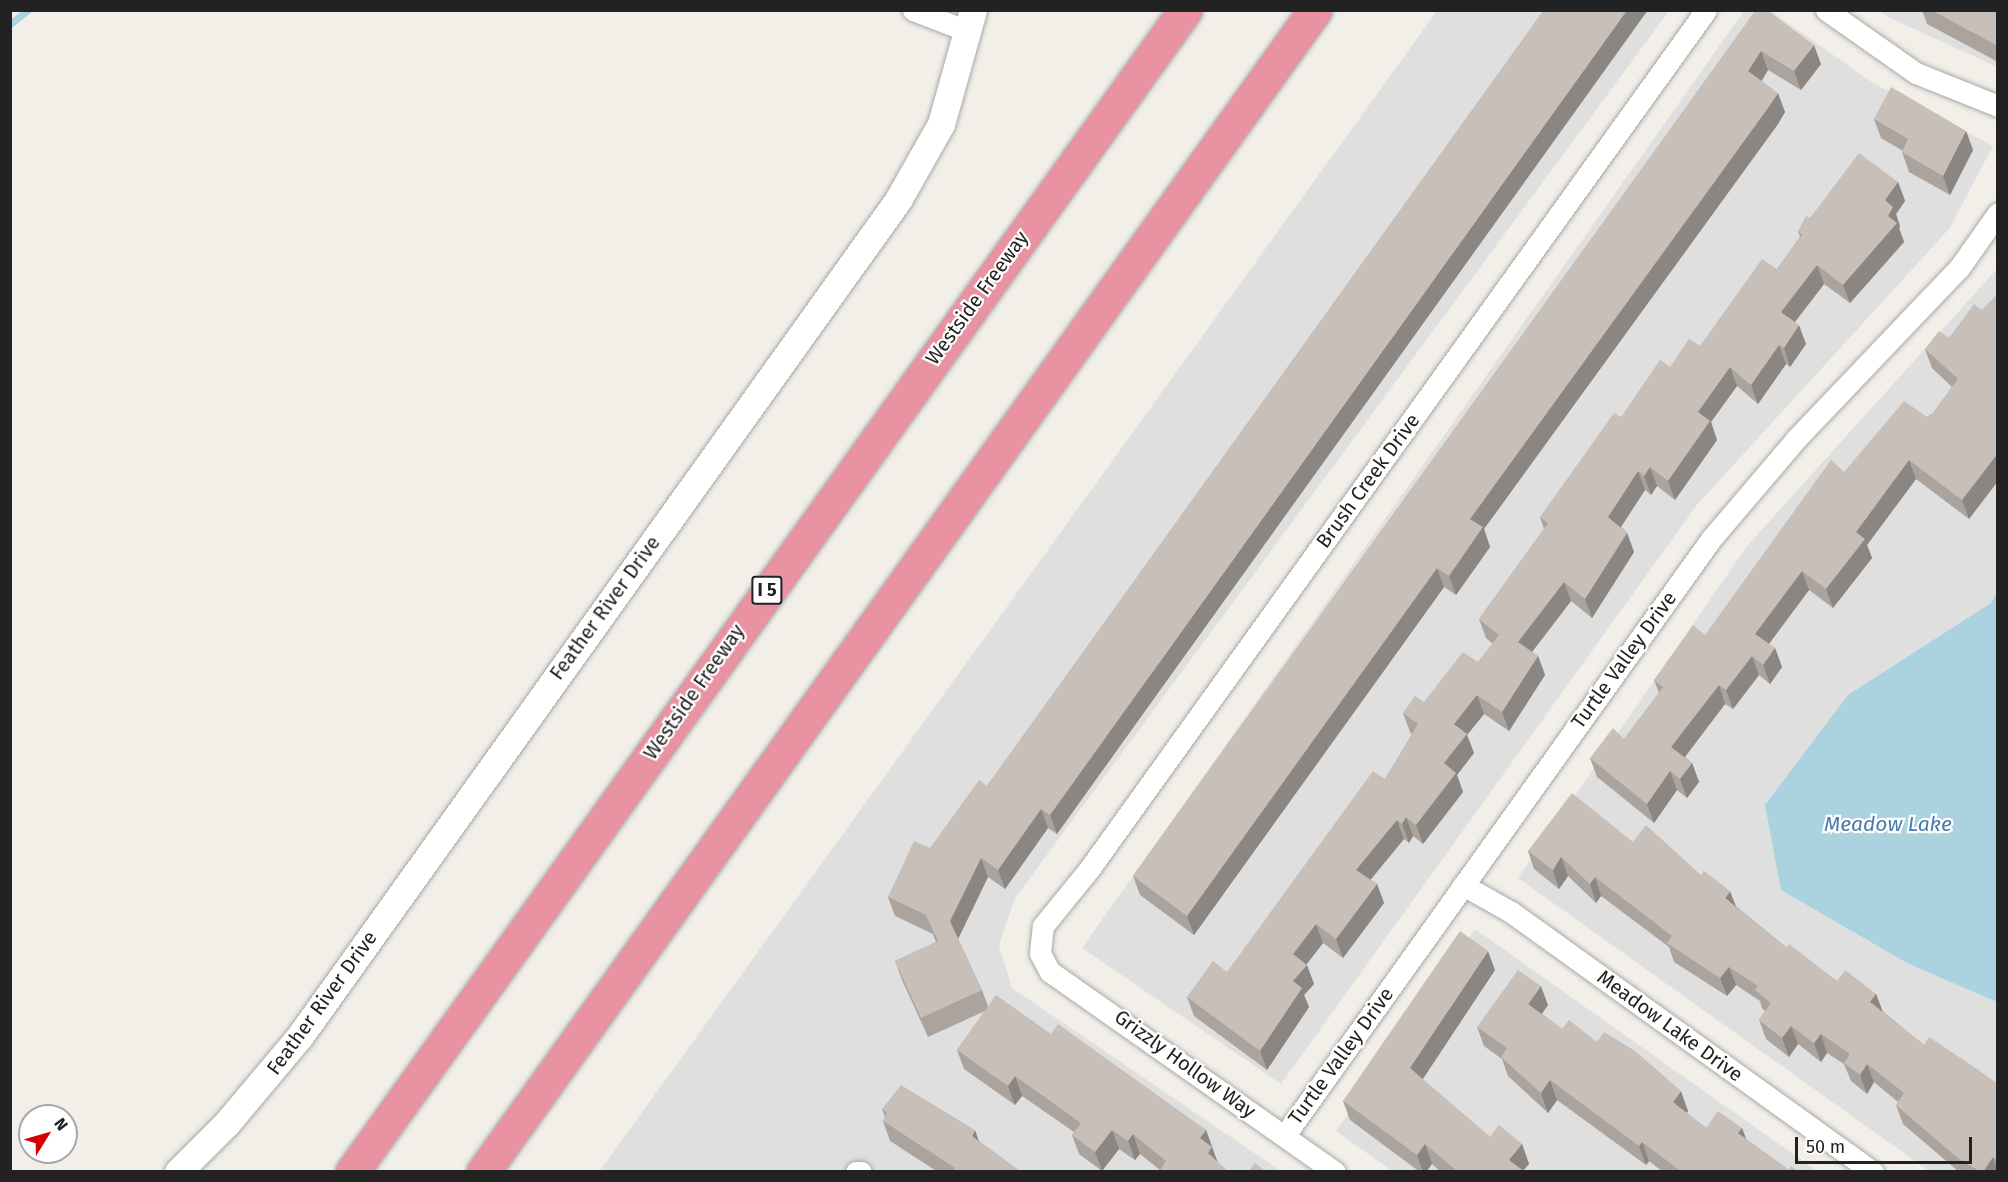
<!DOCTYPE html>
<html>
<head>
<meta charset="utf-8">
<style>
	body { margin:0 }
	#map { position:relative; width:2008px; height:1182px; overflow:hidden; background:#f2efe9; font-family:"Fira Sans",sans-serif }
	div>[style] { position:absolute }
	.residential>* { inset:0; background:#e0dfdf }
	.water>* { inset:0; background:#aad3df }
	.stream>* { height:7px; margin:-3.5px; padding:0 3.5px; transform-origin:3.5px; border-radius:3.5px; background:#aad3df }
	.roads { filter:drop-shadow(0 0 2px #a9a9a9) drop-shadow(0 0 2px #a9a9a9) }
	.minor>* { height:21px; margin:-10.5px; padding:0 10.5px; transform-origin:10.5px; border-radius:10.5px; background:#fff }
	.tertiary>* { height:27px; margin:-13.5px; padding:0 13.5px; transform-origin:13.5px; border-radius:13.5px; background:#fff }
	.motorway>* { height:33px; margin:-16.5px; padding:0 16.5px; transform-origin:16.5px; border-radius:16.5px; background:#e892a2 }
	.wall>* { inset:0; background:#aba49e }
	.shaded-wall>* { inset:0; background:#8b8681 }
	.building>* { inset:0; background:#c7bfb8 }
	span { translate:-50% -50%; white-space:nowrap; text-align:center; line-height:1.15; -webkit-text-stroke:4.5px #fff; paint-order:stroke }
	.shield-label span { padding:2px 4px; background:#fff; border:2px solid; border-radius:4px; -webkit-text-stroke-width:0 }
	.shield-label { font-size:18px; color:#222; font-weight:700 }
	.street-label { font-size:20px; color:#222 }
	.water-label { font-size:21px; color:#4a7aab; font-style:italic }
	.frame { position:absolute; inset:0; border:12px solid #222; pointer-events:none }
	.north { position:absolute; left:18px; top:1104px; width:60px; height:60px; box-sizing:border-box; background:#fff; border:2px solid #a7a7a7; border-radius:50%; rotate:53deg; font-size:16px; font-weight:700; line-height:24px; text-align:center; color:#222 }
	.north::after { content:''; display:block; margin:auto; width:21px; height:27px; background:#d40000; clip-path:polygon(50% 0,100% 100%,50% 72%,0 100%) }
	.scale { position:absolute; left:1795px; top:1137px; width:177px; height:27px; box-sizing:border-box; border:3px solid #222; border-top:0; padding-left:8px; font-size:18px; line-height:21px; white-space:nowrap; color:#222; -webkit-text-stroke:4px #fff; paint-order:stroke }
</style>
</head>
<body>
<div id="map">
	<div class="residential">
		<i style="clip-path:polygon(1437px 11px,1669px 11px,1015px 898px,999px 945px,1012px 988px,1281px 1171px,599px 1172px)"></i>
		<i style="clip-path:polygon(1744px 11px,1771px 11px,1873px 83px,1993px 146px,1949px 229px,1696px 506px,1281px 1084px,1082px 948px)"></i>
		<i style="clip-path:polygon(1879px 11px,1997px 11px,1997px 67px,1890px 18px)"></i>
		<i style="clip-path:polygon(1997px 269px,1997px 1171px,1929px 1171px,1518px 878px,1747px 546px)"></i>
		<i style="clip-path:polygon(1475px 929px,1817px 1171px,1392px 1171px,1336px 1131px)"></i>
	</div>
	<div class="water">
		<i style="clip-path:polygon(1997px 592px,1997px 1002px,1907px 963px,1781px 890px,1765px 805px,1848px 695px,1991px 603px)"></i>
	</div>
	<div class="stream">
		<i style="left:10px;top:24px;width:23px;rotate:-38deg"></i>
	</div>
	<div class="roads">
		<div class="minor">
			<i style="left:913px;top:10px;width:61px;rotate:21.1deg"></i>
			<i style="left:1826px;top:10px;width:110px;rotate:35deg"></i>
			<i style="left:1916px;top:73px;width:88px;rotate:21.9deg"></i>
			<i style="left:1463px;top:885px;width:55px;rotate:29.4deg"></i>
			<i style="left:1511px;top:912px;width:446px;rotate:35.7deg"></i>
			<i style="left:1285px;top:1135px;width:733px;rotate:-54.44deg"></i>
			<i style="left:1711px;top:539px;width:131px;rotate:-49.6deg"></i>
			<i style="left:1796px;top:439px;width:236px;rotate:-46.4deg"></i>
			<i style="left:1959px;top:268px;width:67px;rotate:-54.7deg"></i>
			<i style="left:856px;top:1172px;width:5px"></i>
			<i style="left:1335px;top:1172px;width:348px;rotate:-144.9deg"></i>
			<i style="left:1050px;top:972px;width:21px;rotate:-118deg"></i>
			<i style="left:1040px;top:953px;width:27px;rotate:-84deg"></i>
			<i style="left:1043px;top:926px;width:75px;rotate:-51deg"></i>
			<i style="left:1090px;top:868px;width:1056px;rotate:-54.32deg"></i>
		</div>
		<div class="tertiary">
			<i style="left:178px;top:1172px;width:69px;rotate:-45deg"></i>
			<i style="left:227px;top:1123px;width:114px;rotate:-50deg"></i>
			<i style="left:300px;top:1036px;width:1028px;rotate:-54.42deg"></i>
			<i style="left:898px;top:200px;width:87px;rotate:-60.5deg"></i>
			<i style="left:941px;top:124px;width:118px;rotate:-74.3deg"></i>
		</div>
		<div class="motorway">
			<i style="left:352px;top:1172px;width:1430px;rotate:-54.36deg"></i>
			<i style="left:483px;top:1172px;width:1429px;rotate:-54.4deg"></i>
		</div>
	</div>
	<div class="wall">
		<i style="clip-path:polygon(1544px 10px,1057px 834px,1048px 828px,1005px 889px,988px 877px,958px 939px,982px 990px,988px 1006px,1051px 1034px,1206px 1130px,1217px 1161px,1160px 1170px,1140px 1154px,1135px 1160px,1119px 1149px,1102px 1171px,1079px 1154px,1072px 1135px,1074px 1132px,1022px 1096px,1015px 1105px,964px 1069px,957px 1050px,985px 1011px,928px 1037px,902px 980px,895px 961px,936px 942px,933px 934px,895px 916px,888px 897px,930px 848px,987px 786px)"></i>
		<i style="clip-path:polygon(1756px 10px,1821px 64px,1801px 90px,1768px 70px,1762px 81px,1785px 112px,1778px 124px,1484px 529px,1490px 547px,1456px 595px,1444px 587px,1194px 935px,1140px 895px,1133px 876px)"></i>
		<i style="clip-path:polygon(1922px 10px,1998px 10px,1998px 62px,1927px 24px)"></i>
		<i style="clip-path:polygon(1874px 119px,1966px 131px,1973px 150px,1950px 195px,1909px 172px,1902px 152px,1903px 151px,1881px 138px)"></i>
		<i style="clip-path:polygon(1898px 182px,1905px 201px,1896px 214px,1900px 226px,1899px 228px,1904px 242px,1850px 303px,1824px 284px,1795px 322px,1806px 344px,1790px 367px,1786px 364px,1758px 404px,1737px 386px,1711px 422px,1717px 440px,1675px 500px,1657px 486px,1651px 495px,1645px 490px,1621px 527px,1627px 533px,1634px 552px,1592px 618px,1571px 601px,1532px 652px,1538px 656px,1545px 675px,1509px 731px,1484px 714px,1467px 735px,1474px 753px,1457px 775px,1463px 792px,1423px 844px,1413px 836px,1409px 843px,1404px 839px,1370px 879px,1377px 884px,1384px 903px,1343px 958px,1323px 943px,1306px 964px,1314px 984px,1304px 995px,1309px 1007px,1267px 1070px,1194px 1016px,1187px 997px,1227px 972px,1385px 779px,1412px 734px,1410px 732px,1403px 713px,1424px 702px,1478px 662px,1493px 644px,1486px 638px,1479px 619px,1544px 529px,1540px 517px,1621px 417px,1670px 367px,1700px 346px,1777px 269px,1800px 237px,1798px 231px,1810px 218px)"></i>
		<i style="clip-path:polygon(1998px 294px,1998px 481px,1969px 519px,1916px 479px,1867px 545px,1872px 558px,1833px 608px,1809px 590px,1769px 644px,1775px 648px,1782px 667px,1770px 684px,1759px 675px,1733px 709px,1725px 704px,1685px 757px,1692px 763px,1699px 782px,1687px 798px,1677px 790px,1654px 823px,1597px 777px,1590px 758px,1624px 739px,1659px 693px,1654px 680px,1705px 635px,1844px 472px,1933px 413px,1952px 387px,1932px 368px,1925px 349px,1949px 338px,1982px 310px)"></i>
		<i style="clip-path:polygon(1633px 842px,1737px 907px,1787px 948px,1837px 981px,1876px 994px,1882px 1011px,1924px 1045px,1998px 1084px,1998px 1172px,1959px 1172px,1903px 1124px,1896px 1105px,1898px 1102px,1874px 1082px,1867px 1094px,1851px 1081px,1844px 1064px,1827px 1053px,1821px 1062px,1798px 1044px,1789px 1057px,1766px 1039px,1759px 1020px,1765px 1011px,1762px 1008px,1760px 1001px,1736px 985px,1727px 996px,1674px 962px,1669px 947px,1601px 896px,1596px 903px,1568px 876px,1559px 889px,1534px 869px,1528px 851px)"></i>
		<i style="clip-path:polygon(1495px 970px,1422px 1079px,1490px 1137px,1522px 1144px,1529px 1164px,1523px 1170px,1525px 1172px,1441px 1172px,1432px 1164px,1426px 1172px,1420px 1172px,1350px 1120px,1343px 1101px)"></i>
		<i style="clip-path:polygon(1548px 1005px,1542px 1014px,1562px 1029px,1597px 1042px,1688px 1111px,1687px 1113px,1706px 1128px,1742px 1128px,1746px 1139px,1789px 1170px,1799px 1172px,1663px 1172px,1649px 1161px,1646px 1165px,1557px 1100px,1548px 1113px,1508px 1076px,1502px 1059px,1484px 1046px,1477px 1027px)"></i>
		<i style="clip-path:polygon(882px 1109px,979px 1141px,1021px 1172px,938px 1172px,890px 1141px,883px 1121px,885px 1117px)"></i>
	</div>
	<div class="shaded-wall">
		<i style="clip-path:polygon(1627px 10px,1648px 10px,1057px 834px,1050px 815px)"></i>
		<i style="clip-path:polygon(1814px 45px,1821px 64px,1801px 90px,1794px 71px)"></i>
		<i style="clip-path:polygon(1761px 51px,1768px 70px,1755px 90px,1748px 71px)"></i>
		<i style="clip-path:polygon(1778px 93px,1785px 112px,1778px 124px,1484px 529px,1490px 547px,1456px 595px,1449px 576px,1470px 519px)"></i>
		<i style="clip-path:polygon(1966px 131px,1973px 150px,1950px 195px,1943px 176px)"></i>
		<i style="clip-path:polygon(1898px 182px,1905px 201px,1896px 214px,1900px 226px,1899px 228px,1904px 242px,1850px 303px,1843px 285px,1885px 200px)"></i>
		<i style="clip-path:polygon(1817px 265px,1824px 284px,1788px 331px,1781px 312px)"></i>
		<i style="clip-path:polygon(1799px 325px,1806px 344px,1790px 367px,1784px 348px)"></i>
		<i style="clip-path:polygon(1779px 345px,1786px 364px,1758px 404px,1751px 385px)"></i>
		<i style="clip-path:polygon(1730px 367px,1737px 386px,1711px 422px,1717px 440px,1675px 500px,1668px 481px,1698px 412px)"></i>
		<i style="clip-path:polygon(1998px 453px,1998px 481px,1969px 519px,1962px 500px)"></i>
		<i style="clip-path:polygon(1909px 460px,1916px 479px,1867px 545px,1872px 558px,1833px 608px,1826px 589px,1856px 532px)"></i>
		<i style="clip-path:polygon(1650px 467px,1657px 486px,1651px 495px,1644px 476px)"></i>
		<i style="clip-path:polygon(1638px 471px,1645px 490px,1615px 536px,1608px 517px)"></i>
		<i style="clip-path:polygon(1627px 533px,1634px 552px,1592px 618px,1585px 599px)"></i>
		<i style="clip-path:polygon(1437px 568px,1444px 587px,1194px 935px,1187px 916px)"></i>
		<i style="clip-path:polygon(1802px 571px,1809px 590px,1762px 653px,1755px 634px)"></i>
		<i style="clip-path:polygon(1564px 582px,1571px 601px,1525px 661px,1518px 642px)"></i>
		<i style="clip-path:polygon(1775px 648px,1782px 667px,1770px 684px,1763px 665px)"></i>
		<i style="clip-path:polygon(1538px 656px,1545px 675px,1509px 731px,1502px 712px)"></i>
		<i style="clip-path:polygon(1752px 656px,1759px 675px,1733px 709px,1726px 690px)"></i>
		<i style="clip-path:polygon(1719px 685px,1725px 704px,1678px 766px,1671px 747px)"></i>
		<i style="clip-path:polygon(1477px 695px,1484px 714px,1467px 735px,1474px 753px,1457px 775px,1463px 792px,1423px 844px,1416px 825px,1454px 724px)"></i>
		<i style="clip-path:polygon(1692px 763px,1699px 782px,1687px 798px,1680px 779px)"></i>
		<i style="clip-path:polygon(1670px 771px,1677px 790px,1654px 823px,1647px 804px)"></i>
		<i style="clip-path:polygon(1041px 809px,1048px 828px,1005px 889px,998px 870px)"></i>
		<i style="clip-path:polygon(1406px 817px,1413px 836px,1409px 843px,1402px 824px)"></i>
		<i style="clip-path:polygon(1397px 820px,1404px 839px,1363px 889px,1356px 870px)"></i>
		<i style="clip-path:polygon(1561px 857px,1568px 876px,1559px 889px,1553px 870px)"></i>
		<i style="clip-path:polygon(981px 858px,988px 877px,957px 941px,950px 921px)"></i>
		<i style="clip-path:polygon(1595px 877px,1601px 896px,1596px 903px,1590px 884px)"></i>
		<i style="clip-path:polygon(1377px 884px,1384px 903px,1343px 958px,1336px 939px)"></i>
		<i style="clip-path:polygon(1730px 891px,1737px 909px,1725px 898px)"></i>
		<i style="clip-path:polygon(1316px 924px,1323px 943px,1300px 973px,1307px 965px,1314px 984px,1304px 995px,1309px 1007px,1267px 1070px,1260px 1051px,1293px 981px,1293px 954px)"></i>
		<i style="clip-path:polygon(1488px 951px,1495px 970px,1417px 1088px,1410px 1068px)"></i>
		<i style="clip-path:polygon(1729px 967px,1736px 985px,1727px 996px,1720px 978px)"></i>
		<i style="clip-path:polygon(1541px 986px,1548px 1005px,1535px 1023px,1528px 1004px)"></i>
		<i style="clip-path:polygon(1876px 994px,1883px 1012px,1870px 1002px)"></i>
		<i style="clip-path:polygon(1791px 1026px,1798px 1044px,1789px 1057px,1782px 1038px)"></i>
		<i style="clip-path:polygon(1821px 1034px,1827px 1053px,1821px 1062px,1814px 1043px)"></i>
		<i style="clip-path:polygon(1867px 1064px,1874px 1082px,1867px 1094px,1860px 1075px)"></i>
		<i style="clip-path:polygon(1015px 1076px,1022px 1096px,1015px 1105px,1008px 1086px)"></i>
		<i style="clip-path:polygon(1550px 1080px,1557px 1100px,1548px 1113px,1541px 1093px)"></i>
		<i style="clip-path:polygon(1681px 1091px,1688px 1111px,1680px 1121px,1673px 1102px)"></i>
		<i style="clip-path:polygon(1742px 1128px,1749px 1147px,1738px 1133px)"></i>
		<i style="clip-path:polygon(975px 1130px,982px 1150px,972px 1136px)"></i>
		<i style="clip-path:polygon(1112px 1130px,1119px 1149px,1102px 1171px,1095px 1152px)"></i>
		<i style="clip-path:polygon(1206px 1130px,1219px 1166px,1215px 1172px,1200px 1138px)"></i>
		<i style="clip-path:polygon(1133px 1134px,1140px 1154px,1135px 1160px,1128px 1141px)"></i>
		<i style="clip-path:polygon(1642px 1142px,1649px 1161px,1646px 1165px,1639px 1146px)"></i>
		<i style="clip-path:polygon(1425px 1144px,1432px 1164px,1426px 1172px,1423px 1172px,1417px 1155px)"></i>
		<i style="clip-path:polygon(1522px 1144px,1529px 1164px,1522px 1172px,1509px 1160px)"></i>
		<i style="clip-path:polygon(1993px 1157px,1998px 1172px,1983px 1172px)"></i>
	</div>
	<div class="building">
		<i style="clip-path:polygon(1544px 10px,1627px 10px,1050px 815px,1041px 809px,998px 870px,981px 858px,950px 921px,982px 990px,921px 1018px,895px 961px,938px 941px,926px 915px,888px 897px,914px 841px,930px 848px,979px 780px,987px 786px)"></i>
		<i style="clip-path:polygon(1756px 10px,1767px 10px,1814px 45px,1794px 71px,1761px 51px,1748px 71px,1778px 93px,1771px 104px,1470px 519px,1483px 527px,1449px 576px,1437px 568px,1187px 916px,1133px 876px)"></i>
		<i style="clip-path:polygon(1931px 10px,1998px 10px,1998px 41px,1996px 45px)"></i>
		<i style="clip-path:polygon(1891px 87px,1966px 131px,1943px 176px,1902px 152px,1908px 139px,1874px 119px)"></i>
		<i style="clip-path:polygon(1859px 153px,1898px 182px,1885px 200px,1893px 207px,1888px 216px,1897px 223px,1843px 285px,1817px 265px,1781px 312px,1799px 325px,1784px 348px,1779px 345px,1751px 385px,1730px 367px,1698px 412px,1710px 421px,1668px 481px,1650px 467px,1644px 476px,1638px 471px,1608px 517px,1627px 533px,1585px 599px,1564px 582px,1518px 642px,1538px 656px,1502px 712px,1477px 695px,1454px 724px,1467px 734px,1444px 763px,1456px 773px,1416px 825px,1406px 817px,1402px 824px,1397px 820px,1356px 870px,1377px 884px,1336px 939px,1316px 924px,1293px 954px,1307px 965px,1293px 981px,1302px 988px,1260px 1051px,1187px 997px,1213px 961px,1227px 972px,1373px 771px,1385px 779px,1418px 724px,1403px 713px,1415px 696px,1424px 702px,1463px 652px,1478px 662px,1499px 635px,1479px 619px,1548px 523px,1540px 517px,1614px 413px,1621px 417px,1660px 360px,1670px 367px,1689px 339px,1700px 346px,1762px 259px,1777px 269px,1802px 235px,1798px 231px,1806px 216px,1810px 218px)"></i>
		<i style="clip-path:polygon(1998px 294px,1998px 453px,1962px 500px,1909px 460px,1856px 532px,1865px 539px,1826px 589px,1802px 571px,1755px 634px,1775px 648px,1763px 665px,1752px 656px,1726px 690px,1719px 685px,1671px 747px,1692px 763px,1680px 779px,1670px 771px,1647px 804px,1590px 758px,1613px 728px,1624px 739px,1663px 687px,1654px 680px,1693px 625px,1705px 635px,1831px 460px,1844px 472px,1904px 401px,1927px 417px,1933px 413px,1958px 379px,1925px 349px,1939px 331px,1949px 338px,1974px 304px,1982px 310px)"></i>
		<i style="clip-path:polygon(1572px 793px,1633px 842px,1646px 825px,1701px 875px,1704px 871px,1730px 891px,1725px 898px,1787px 948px,1789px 944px,1837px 981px,1845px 970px,1876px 994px,1870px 1002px,1924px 1045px,1929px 1037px,1974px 1067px,1998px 1084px,1998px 1161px,1993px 1157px,1983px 1172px,1981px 1172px,1959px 1159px,1896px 1105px,1904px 1093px,1867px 1064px,1860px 1075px,1844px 1063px,1850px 1054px,1821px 1034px,1814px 1043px,1791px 1026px,1782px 1038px,1759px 1020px,1771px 1003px,1755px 990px,1758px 986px,1729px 967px,1720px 978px,1667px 943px,1672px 936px,1595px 877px,1590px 884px,1561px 857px,1553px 870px,1528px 851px)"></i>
		<i style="clip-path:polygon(1460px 931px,1488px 951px,1410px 1068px,1490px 1137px,1499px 1125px,1522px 1144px,1509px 1160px,1525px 1172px,1458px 1172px,1425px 1144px,1417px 1155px,1343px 1101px)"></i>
		<i style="clip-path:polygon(1518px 970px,1541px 986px,1528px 1004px,1562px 1029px,1569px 1020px,1597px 1042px,1604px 1032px,1635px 1051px,1681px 1091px,1673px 1102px,1706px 1128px,1718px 1111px,1742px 1128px,1738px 1133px,1789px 1170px,1791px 1166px,1799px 1172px,1682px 1172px,1642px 1142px,1639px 1146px,1550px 1080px,1541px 1093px,1501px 1057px,1507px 1048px,1477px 1027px)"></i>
		<i style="clip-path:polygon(996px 995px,1051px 1034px,1058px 1024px,1206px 1130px,1200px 1138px,1212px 1147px,1208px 1153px,1229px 1172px,1159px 1172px,1166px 1161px,1133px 1134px,1128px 1141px,1112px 1130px,1095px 1152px,1072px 1135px,1081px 1123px,1015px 1076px,1008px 1086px,957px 1050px)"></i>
		<i style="clip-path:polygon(901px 1085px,975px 1130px,972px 1136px,1021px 1172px,952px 1172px,955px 1168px,883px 1121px,887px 1113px,882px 1109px)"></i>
		<i style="clip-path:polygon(1255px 1163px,1267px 1172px,1248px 1172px)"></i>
	</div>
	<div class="shield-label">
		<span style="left:767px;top:590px">I 5</span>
	</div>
	<div class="street-label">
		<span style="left:977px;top:298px;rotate:-54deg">Westside Freeway</span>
		<span style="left:1368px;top:481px;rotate:-54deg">Brush Creek Drive</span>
		<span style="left:605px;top:608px;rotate:-54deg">Feather River Drive</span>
		<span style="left:1624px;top:660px;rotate:-54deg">Turtle Valley Drive</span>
		<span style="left:694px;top:692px;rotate:-55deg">Westside Freeway</span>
		<span style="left:322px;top:1003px;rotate:-54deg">Feather River Drive</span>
		<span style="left:1670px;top:1026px;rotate:36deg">Meadow Lake Drive</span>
		<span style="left:1341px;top:1056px;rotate:-54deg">Turtle Valley Drive</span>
		<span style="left:1185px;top:1064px;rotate:36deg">Grizzly Hollow Way</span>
	</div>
	<div class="water-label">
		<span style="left:1888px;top:824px">Meadow Lake</span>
	</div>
	<div class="frame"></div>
	<div class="north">N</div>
	<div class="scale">50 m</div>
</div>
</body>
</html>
